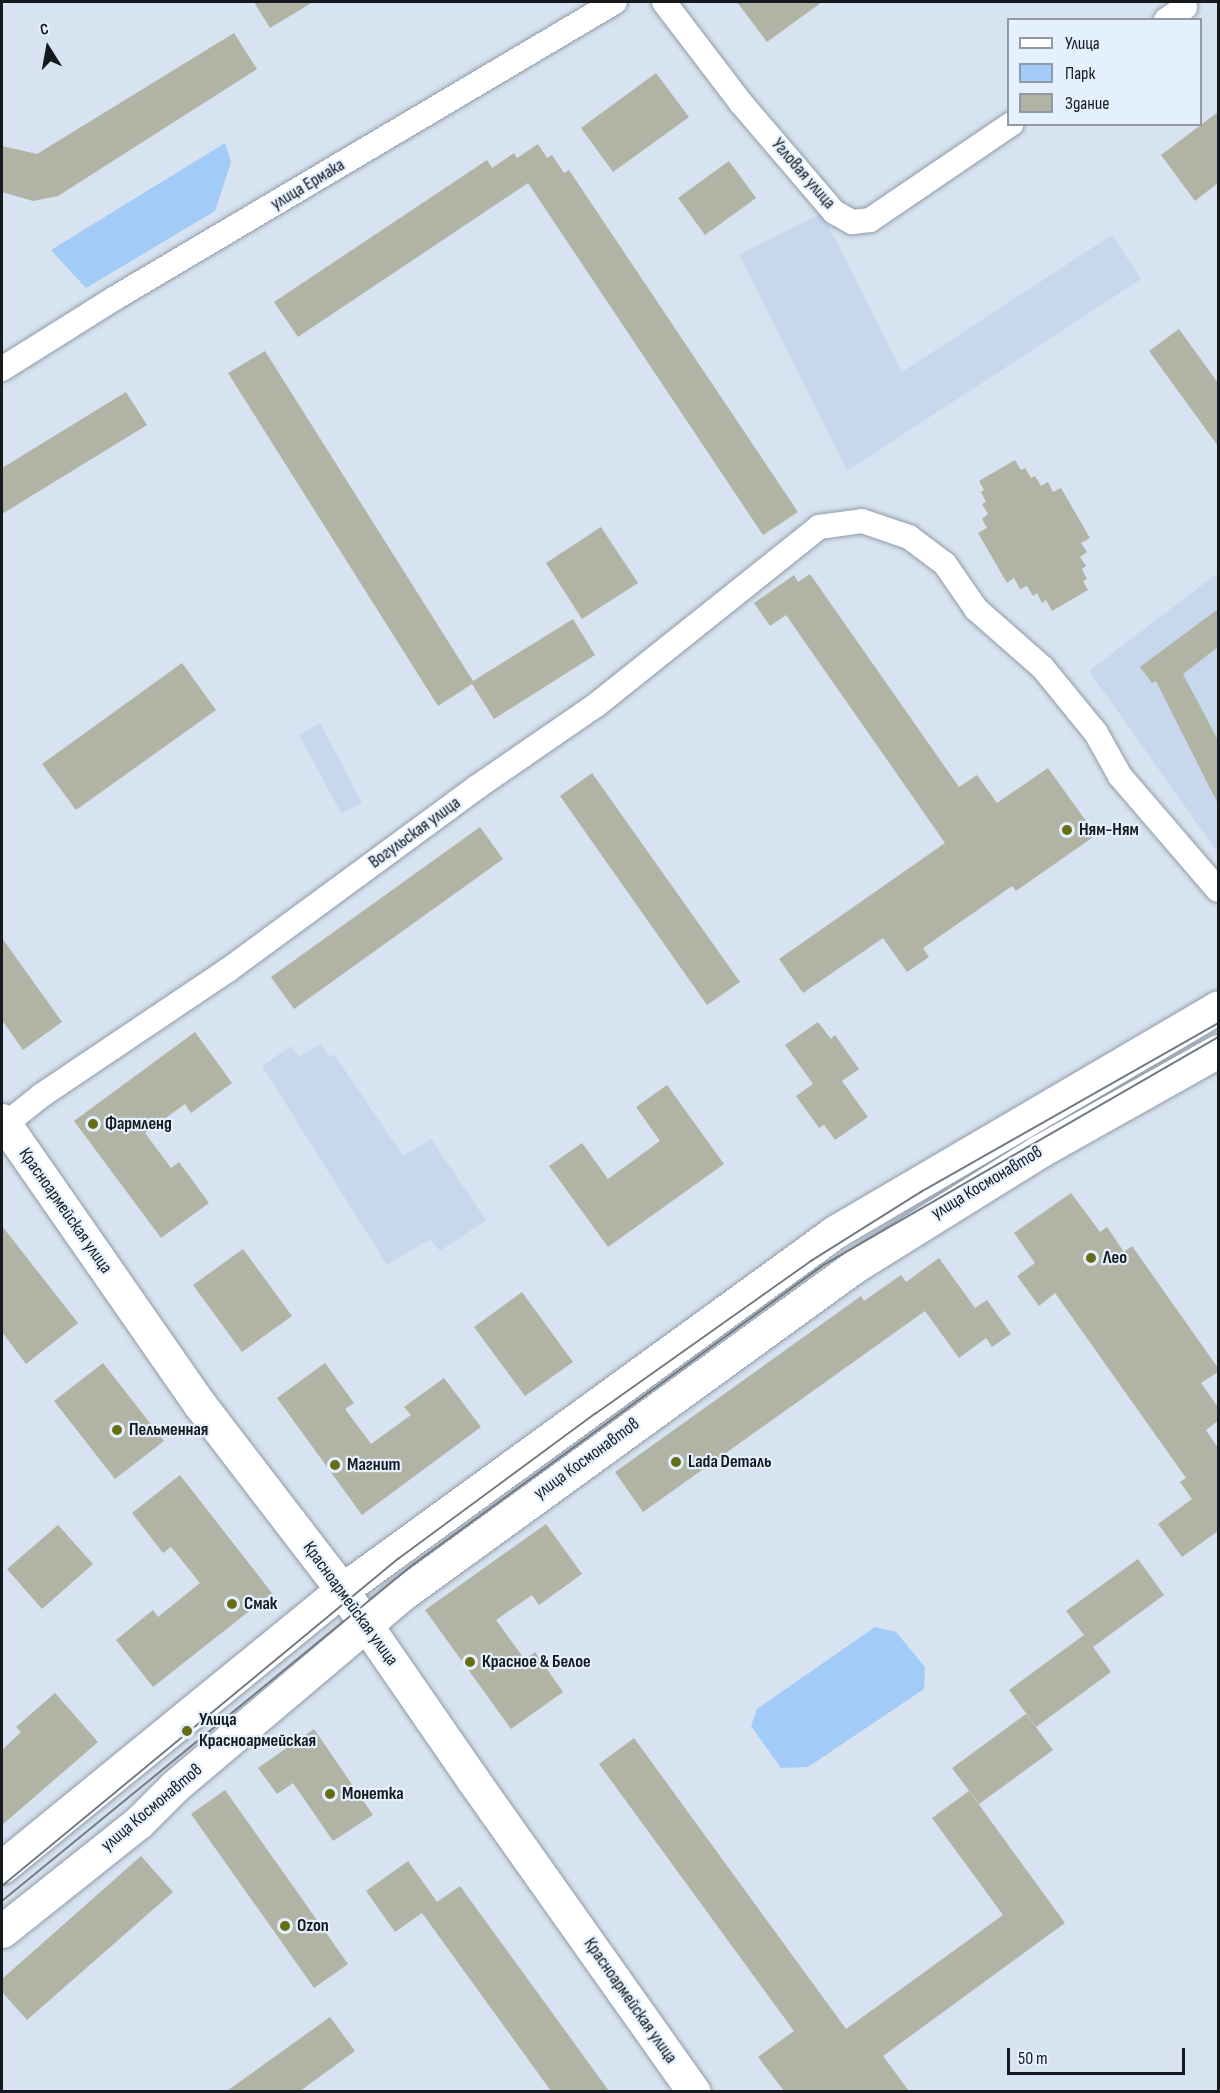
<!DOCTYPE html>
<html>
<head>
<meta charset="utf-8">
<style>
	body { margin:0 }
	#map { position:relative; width:1220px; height:2093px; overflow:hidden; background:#d7e3f0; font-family:"Sofia Sans Condensed",sans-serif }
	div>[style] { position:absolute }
	.built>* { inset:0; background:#c7d8ec }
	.green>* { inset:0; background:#a3cbf7 }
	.building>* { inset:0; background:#b1b3a4 }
	.roads { filter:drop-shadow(0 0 2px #909ba7) drop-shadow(0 0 2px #909ba7) }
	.street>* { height:24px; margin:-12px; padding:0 12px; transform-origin:12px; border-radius:12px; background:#fff }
	.secondary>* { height:33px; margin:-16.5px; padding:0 16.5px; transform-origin:16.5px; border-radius:16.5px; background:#fff }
	.tram>* { height:1.5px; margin:-0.75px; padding:0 0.75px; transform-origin:0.75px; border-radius:0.75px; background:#727a83 }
	.dots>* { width:16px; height:16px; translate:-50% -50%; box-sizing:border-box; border:3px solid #e4f0fe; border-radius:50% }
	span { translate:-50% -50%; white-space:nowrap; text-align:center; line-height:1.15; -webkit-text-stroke:4.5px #e4f0fe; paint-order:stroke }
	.street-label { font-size:18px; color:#151a1e }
	.poi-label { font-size:18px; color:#151a1e; font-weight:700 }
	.left { translate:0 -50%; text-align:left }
	.frame { position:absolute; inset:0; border:3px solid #151a1e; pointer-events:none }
	.legend { position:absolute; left:1007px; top:18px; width:195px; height:108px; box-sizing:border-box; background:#e4f0fe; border:2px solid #919aa4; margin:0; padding:8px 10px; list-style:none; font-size:18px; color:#151a1e }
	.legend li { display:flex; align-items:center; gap:12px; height:30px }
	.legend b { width:30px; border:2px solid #919aa4 }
	.north { position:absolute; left:18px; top:18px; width:60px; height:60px; -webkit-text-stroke:4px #e4f0fe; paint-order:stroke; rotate:349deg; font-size:16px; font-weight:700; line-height:24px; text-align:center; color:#151a1e }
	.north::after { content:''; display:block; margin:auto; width:21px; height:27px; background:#151a1e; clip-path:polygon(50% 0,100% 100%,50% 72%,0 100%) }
	.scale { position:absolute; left:1007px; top:2048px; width:178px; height:27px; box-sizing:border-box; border:3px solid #151a1e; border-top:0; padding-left:8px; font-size:18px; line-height:21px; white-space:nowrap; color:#151a1e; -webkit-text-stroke:4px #e4f0fe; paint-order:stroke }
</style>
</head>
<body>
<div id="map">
	<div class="built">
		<i style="clip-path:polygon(822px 213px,902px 372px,1112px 235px,1141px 279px,847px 471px,739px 255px)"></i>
		<i style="clip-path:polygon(1218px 573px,1218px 853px,1089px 671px)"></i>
		<i style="clip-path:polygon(320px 723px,362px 803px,341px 813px,299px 735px)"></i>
		<i style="clip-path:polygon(320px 1044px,329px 1057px,334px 1054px,403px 1156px,431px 1139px,486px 1220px,440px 1251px,430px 1239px,387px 1265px,262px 1066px,291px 1046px,299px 1057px)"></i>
	</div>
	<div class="green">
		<i style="clip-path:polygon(225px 143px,231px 162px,215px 211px,86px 288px,51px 250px)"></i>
		<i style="clip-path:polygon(875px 1627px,896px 1632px,925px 1667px,924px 1689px,808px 1767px,781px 1768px,751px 1726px,757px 1709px)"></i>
	</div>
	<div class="building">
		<i style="clip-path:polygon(254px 2px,313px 2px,270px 28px)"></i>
		<i style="clip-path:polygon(737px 2px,822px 2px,767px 42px)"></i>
		<i style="clip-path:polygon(234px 33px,257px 69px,58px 196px,33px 201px,2px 192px,2px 146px,37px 154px)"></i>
		<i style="clip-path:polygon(656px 73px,689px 117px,613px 172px,581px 128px)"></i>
		<i style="clip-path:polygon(1218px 112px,1218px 183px,1195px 201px,1161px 155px)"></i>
		<i style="clip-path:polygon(538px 144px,547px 158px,552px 155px,564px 173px,569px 170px,798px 512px,763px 535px,528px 183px,298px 337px,274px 302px,487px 160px,492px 168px,514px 153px,517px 158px)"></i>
		<i style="clip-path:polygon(729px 161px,756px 198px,705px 235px,678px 198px)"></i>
		<i style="clip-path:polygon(1179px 329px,1218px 383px,1218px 446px,1149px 351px)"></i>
		<i style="clip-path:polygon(265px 351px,473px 681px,573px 619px,595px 655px,494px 719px,472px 684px,438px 706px,228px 373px)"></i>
		<i style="clip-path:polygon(126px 392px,147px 425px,2px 514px,2px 468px)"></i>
		<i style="clip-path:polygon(1015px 460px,1021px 470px,1025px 468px,1031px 478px,1035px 476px,1041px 486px,1048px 482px,1053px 492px,1061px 488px,1090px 538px,1081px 543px,1087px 552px,1080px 557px,1086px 566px,1082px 569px,1087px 579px,1083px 581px,1088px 590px,1052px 611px,1046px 600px,1042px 603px,1037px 593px,1033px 596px,1027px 586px,1020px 589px,1014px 578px,1007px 583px,978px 533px,987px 528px,982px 519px,988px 514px,982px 504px,986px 502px,981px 492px,984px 490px,979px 481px)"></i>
		<i style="clip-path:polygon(601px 527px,638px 583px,582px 619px,546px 563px)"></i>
		<i style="clip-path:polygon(810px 574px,959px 787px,977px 775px,997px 803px,1048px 768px,1096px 835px,1016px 891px,1012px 886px,923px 948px,929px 957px,907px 972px,883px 938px,803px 993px,779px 959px,945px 843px,786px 615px,770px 626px,754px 603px,794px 575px,798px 582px)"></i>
		<i style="clip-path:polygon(1218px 609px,1218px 647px,1183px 674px,1218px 740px,1218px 804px,1156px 681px,1152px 683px,1140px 667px)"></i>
		<i style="clip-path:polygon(182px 663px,216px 710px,76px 810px,42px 764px)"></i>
		<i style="clip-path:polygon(592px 773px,740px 982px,707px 1005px,560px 796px)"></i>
		<i style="clip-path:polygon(480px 827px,503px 859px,294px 1009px,271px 977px)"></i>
		<i style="clip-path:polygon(2px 938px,62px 1022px,23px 1050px,2px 1020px)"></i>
		<i style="clip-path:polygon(818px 1022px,831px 1039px,835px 1035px,859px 1069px,842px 1081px,868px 1117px,835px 1140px,824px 1125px,819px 1128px,796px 1096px,813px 1084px,785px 1045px)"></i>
		<i style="clip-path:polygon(195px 1032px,232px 1083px,191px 1113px,185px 1104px,145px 1133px,171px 1168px,179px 1162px,209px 1203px,161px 1238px,74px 1121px)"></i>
		<i style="clip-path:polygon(667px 1085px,724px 1164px,608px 1247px,549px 1166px,582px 1143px,608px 1179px,660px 1141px,636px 1107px)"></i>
		<i style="clip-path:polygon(1071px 1193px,1100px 1232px,1107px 1227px,1124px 1252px,1132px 1246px,1218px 1368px,1218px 1372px,1201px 1383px,1218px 1407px,1218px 1421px,1206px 1430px,1218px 1448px,1218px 1531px,1182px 1557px,1158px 1524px,1192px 1499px,1180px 1482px,1186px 1478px,1055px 1293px,1039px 1306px,1017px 1276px,1035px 1263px,1014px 1233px)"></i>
		<i style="clip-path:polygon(2px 1226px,78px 1323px,26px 1364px,2px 1332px)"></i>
		<i style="clip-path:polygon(243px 1249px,292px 1316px,242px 1352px,193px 1285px)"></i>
		<i style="clip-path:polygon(939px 1258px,975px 1308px,987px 1300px,1011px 1334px,992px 1347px,986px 1338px,959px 1358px,925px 1311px,643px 1512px,615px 1472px,861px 1296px,864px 1301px,901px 1275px,906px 1282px)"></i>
		<i style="clip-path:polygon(522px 1292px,573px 1362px,525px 1396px,474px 1327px)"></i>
		<i style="clip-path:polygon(103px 1363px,164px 1441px,115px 1479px,54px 1401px)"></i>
		<i style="clip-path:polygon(325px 1363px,354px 1403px,345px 1409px,371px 1444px,411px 1415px,404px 1407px,444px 1378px,481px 1427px,362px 1515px,277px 1398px)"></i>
		<i style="clip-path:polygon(180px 1475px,272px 1593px,153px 1687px,116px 1640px,153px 1610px,158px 1617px,200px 1583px,171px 1547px,163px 1553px,132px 1513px)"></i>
		<i style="clip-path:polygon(546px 1524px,582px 1574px,539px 1605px,532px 1595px,496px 1620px,525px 1660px,535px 1652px,563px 1692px,511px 1729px,425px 1610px)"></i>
		<i style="clip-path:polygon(58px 1525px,93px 1564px,42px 1609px,7px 1569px)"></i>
		<i style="clip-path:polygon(1138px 1559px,1164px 1595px,1093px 1647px,1111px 1672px,1036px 1727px,1009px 1690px,1084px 1635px,1066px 1611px)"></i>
		<i style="clip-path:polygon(55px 1693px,98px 1742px,2px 1825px,2px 1750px,21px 1732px,16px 1727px)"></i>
		<i style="clip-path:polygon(1026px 1714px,1053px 1750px,979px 1804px,952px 1768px)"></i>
		<i style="clip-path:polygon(314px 1729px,373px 1815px,333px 1841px,293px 1783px,277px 1794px,258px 1768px)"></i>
		<i style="clip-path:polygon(634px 1738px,846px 2029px,1003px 1915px,932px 1818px,969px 1791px,1065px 1923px,883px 2056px,909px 2091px,784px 2091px,758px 2057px,794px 2031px,599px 1764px)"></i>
		<i style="clip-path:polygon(225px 1790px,348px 1964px,314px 1988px,191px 1814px)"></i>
		<i style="clip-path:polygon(141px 1856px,173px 1892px,27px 2020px,2px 1992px,2px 1979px)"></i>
		<i style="clip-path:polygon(408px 1861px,437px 1902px,460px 1886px,609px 2091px,551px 2091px,422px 1913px,395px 1932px,366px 1891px)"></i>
		<i style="clip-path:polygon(330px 2017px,355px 2051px,300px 2091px,227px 2091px)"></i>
	</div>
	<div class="roads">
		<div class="street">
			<i style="left:664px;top:2px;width:127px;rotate:52.7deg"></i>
			<i style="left:741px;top:103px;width:143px;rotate:49.5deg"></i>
			<i style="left:834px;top:212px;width:21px;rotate:29deg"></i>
			<i style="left:852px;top:222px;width:18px;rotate:-6deg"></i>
			<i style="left:870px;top:220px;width:171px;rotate:-34.2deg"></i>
			<i style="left:1166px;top:20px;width:23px;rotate:-34deg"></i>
			<i style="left:2px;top:369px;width:133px;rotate:-32.1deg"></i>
			<i style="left:115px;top:298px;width:581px;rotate:-30.63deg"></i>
			<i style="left:2px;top:1127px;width:51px;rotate:-38.7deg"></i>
			<i style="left:42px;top:1095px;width:224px;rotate:-33.9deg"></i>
			<i style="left:228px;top:970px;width:309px;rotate:-36.3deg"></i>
			<i style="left:477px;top:787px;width:143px;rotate:-34.5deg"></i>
			<i style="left:595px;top:706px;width:287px;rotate:-38.6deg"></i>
			<i style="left:819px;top:527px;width:43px;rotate:-7.9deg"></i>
			<i style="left:862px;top:521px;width:50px;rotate:18.8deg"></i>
			<i style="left:909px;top:537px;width:45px;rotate:36.9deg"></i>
			<i style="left:945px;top:564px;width:55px;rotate:55.4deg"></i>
			<i style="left:976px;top:609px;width:89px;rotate:41.4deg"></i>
			<i style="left:1043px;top:668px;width:84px;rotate:50.8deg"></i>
			<i style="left:1096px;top:733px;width:49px;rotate:60.8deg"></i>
			<i style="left:1120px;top:776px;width:150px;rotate:49.3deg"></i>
		</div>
		<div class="secondary">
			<i style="left:2px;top:1120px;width:348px;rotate:55.2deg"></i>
			<i style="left:201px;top:1406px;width:232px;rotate:52.5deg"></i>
			<i style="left:342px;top:1590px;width:231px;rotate:55.4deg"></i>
			<i style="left:473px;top:1780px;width:382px;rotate:54.7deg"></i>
			<i style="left:2px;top:1867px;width:439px;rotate:-39.2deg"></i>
			<i style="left:342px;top:1590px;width:609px;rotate:-35.99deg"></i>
			<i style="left:835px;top:1232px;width:444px;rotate:-30.4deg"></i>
			<i style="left:2px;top:1931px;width:174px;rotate:-38.5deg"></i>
			<i style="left:138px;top:1823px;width:52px;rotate:-45deg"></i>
			<i style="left:175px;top:1786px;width:296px;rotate:-40.2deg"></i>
			<i style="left:401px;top:1595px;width:561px;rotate:-35.93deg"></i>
			<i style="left:855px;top:1266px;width:216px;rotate:-31.9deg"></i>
			<i style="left:1038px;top:1152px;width:206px;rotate:-29.3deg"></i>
		</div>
	</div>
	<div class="tram">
		<i style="left:2px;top:1886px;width:514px;rotate:-39.55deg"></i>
		<i style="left:398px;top:1559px;width:245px;rotate:-36.4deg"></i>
		<i style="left:595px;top:1414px;width:265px;rotate:-35.3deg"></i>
		<i style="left:811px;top:1261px;width:130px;rotate:-32.1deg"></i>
		<i style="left:921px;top:1192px;width:342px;rotate:-29.6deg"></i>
		<i style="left:2px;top:1901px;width:532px;rotate:-39.28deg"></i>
		<i style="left:414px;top:1564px;width:505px;rotate:-36.14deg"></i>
		<i style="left:822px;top:1266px;width:457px;rotate:-30deg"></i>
	</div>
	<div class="dots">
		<i style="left:1067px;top:830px;background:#666e15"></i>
		<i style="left:93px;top:1124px;background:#666e15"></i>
		<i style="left:1091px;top:1258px;background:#666e15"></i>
		<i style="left:117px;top:1430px;background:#666e15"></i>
		<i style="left:676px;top:1462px;background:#666e15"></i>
		<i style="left:335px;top:1465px;background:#666e15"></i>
		<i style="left:232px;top:1604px;background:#666e15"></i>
		<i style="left:470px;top:1662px;background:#666e15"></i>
		<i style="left:187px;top:1731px;background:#666e15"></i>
		<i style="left:330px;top:1794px;background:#666e15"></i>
		<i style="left:285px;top:1926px;background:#666e15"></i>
	</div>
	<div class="street-label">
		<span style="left:803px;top:174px;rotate:49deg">Угловая улица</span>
		<span style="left:308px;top:185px;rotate:-31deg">улица Ермака</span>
		<span style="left:415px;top:833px;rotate:-36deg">Вогульская улица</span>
		<span style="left:987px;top:1183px;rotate:-31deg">улица Космонавтов</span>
		<span style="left:65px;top:1211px;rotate:55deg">Красноармейская улица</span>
		<span style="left:587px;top:1459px;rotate:-36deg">улица Космонавтов</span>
		<span style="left:350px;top:1604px;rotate:54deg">Красноармейская улица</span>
		<span style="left:152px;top:1808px;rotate:-40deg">улица Космонавтов</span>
		<span style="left:630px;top:2001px;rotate:55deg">Красноармейская улица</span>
	</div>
	<div class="poi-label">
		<span class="left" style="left:1079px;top:830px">Ням-Ням</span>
		<span class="left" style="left:105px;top:1124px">Фармленд</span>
		<span class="left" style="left:1103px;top:1258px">Лео</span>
		<span class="left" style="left:129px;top:1430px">Пельменная</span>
		<span class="left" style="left:688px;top:1462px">Lada Dеталь</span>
		<span class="left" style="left:347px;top:1465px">Магнит</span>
		<span class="left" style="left:244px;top:1604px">Смак</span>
		<span class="left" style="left:482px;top:1662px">Красное &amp; Белое</span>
		<span class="left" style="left:199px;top:1731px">Улица<br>Красноармейская</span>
		<span class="left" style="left:342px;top:1794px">Монетка</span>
		<span class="left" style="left:297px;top:1926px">Ozon</span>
	</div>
	<div class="frame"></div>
	<ul class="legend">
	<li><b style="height:8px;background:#fff"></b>Улица</li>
	<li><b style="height:16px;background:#a3cbf7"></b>Парк</li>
	<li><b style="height:16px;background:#b1b3a4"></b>Здание</li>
	</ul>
	<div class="north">С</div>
	<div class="scale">50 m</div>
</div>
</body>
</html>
